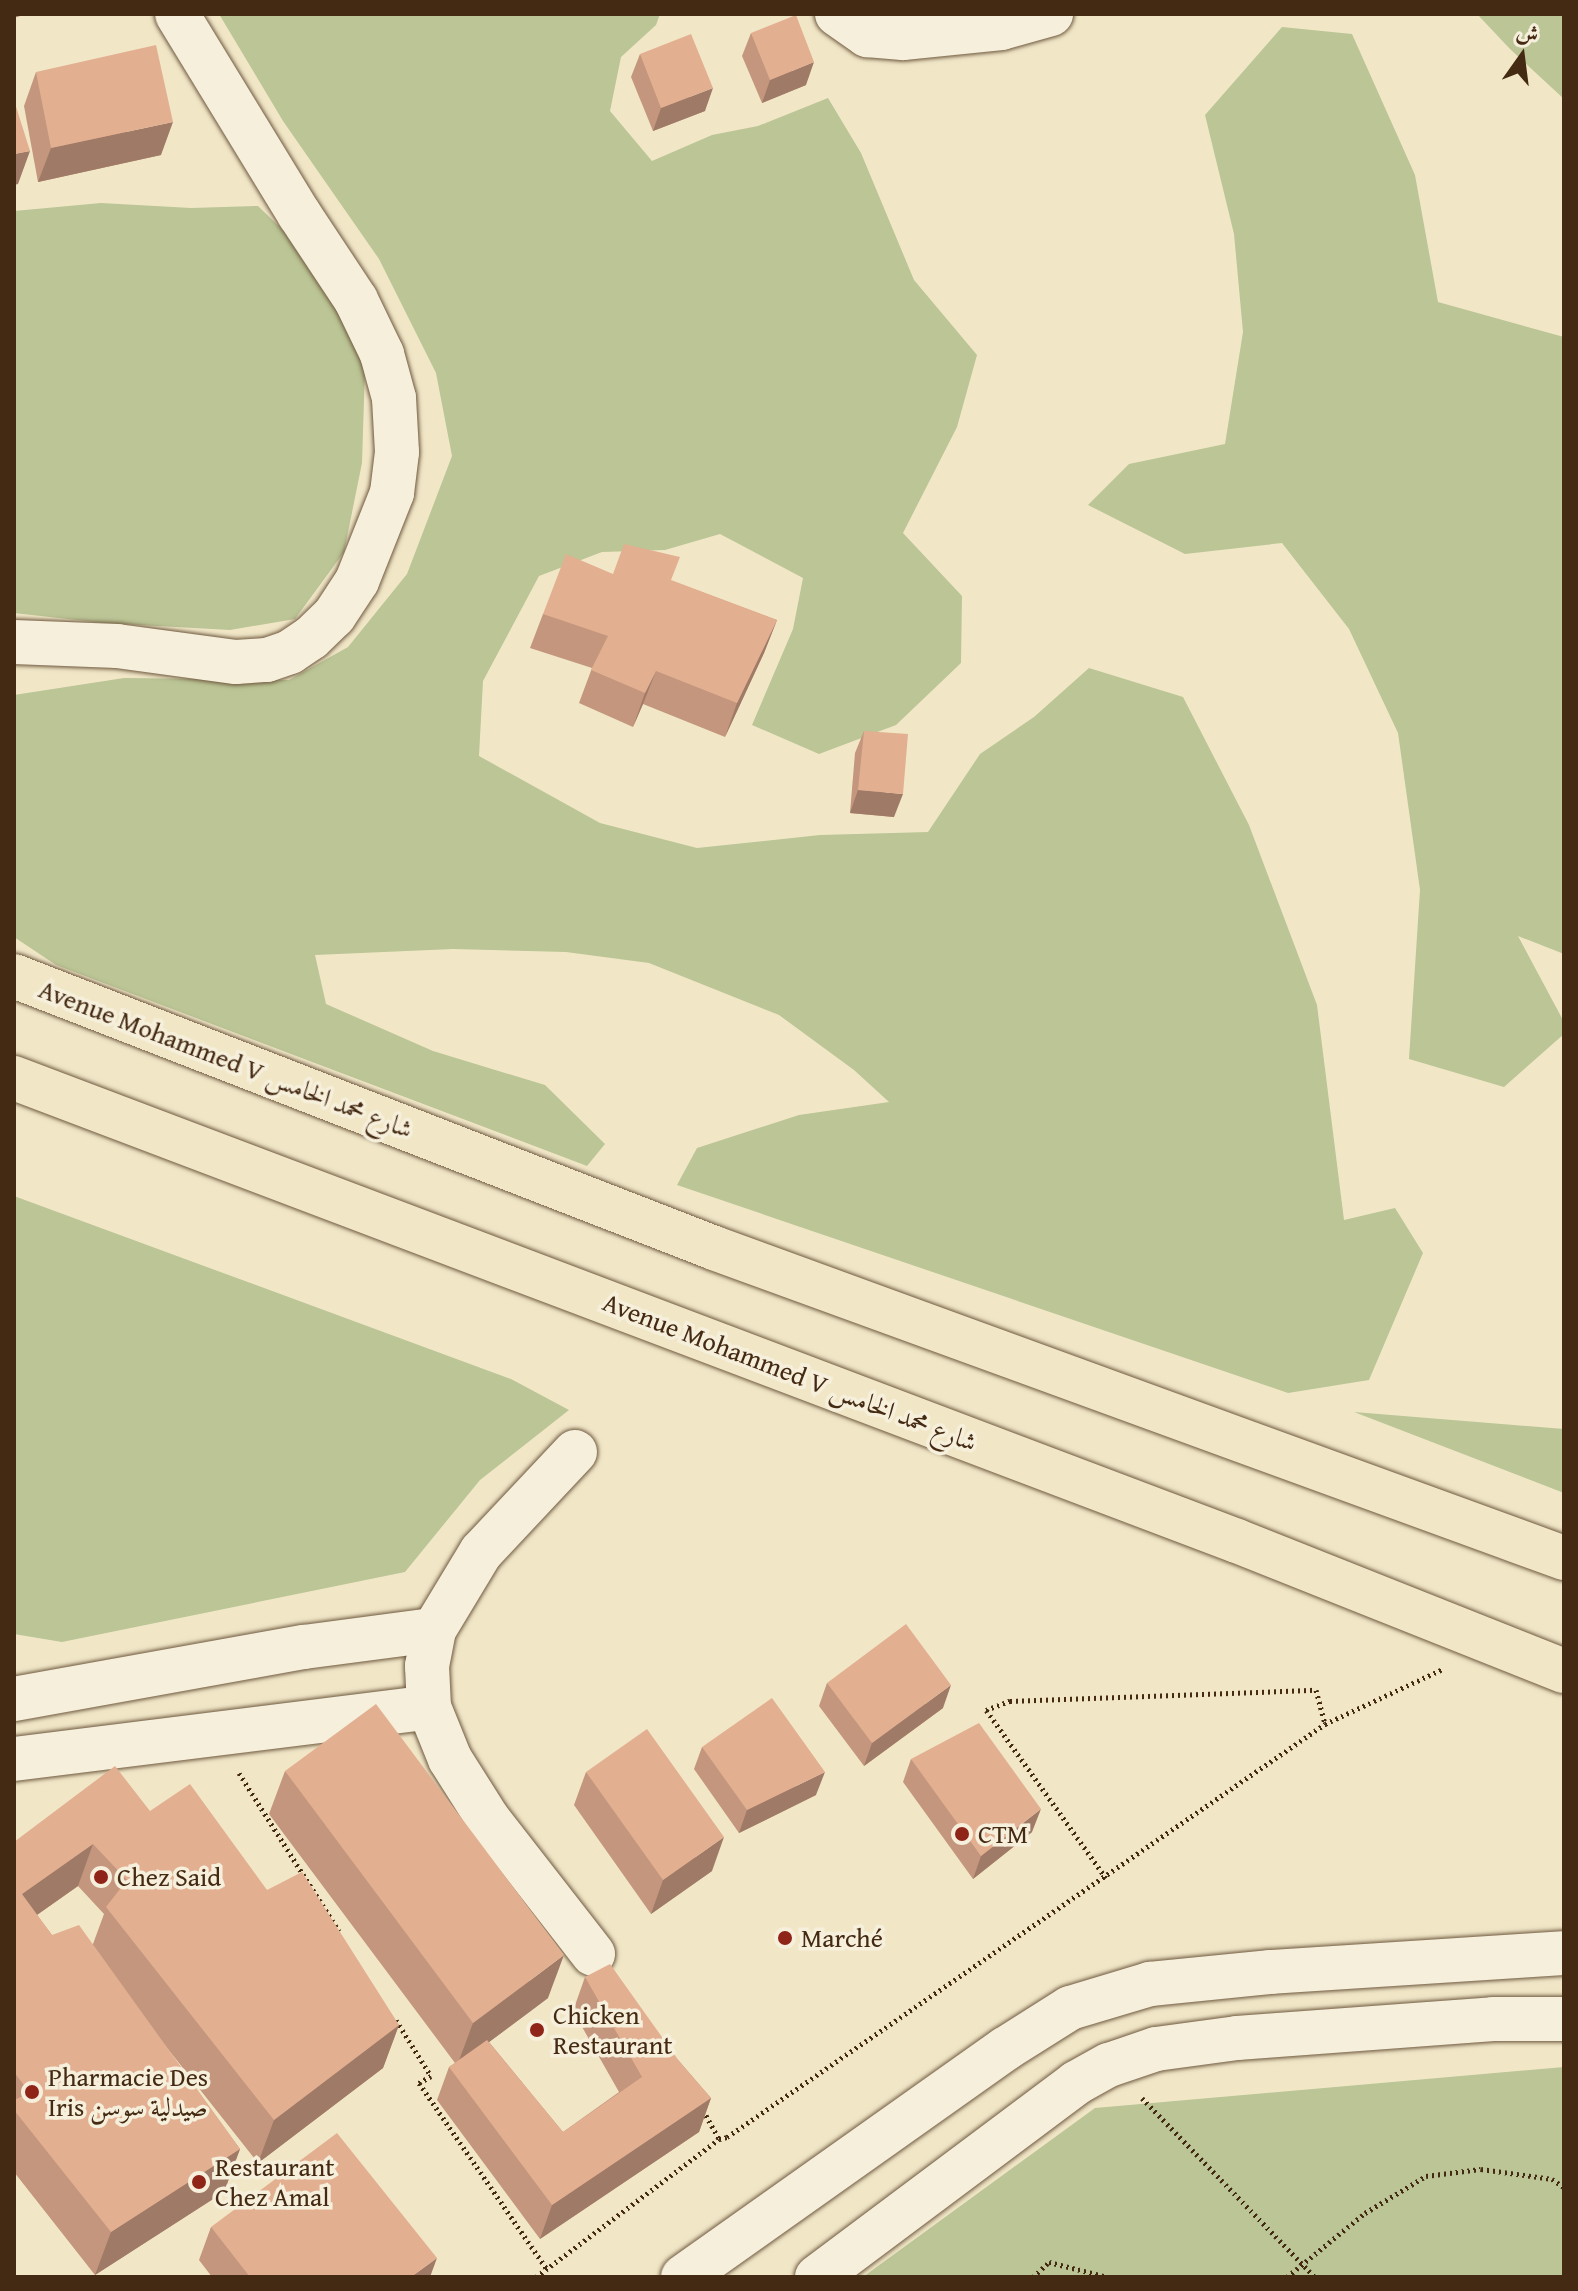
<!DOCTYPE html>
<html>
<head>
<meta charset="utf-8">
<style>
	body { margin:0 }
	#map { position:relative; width:1578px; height:2291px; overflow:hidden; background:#f1e7c7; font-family:"Gentium Book Plus",Amiri,serif }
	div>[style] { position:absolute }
	.green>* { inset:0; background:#bbc595 }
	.path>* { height:5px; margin-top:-2.5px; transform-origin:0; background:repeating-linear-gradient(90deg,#442a13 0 2px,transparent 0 6px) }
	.roads { filter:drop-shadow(0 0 2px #6f5940) drop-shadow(0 0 2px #6f5940) }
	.minor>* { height:44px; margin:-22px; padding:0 22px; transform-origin:22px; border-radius:22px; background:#f6efdb }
	.major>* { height:44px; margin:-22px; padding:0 22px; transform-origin:22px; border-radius:22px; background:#f1e7c7 }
	.wall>* { inset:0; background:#c3967d }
	.shaded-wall>* { inset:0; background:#9f7a66 }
	.building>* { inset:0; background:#e3af91 }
	.dots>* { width:22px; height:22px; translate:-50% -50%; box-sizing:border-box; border:4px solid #f6efdb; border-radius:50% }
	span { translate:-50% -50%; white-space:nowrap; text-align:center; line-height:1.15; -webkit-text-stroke:7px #f6efdb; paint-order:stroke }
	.street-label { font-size:26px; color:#442a13 }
	.poi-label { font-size:26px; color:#442a13 }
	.left { translate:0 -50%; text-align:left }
	.frame { position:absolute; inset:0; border:16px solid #442a13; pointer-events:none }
	.north { position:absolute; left:1482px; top:16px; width:80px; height:80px; -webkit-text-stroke:6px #f6efdb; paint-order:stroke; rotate:14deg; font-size:22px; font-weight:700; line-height:32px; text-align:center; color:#442a13 }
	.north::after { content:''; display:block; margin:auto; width:28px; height:36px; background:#442a13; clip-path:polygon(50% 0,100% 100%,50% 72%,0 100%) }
</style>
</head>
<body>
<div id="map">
	<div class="green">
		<i style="clip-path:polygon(219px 14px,660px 14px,656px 25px,621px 57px,610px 111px,652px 161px,712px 135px,758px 126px,828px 98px,861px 153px,914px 280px,977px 355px,957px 427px,903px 533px,962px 596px,961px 663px,896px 725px,819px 754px,752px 725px,793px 629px,803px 578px,720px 534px,665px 550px,602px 552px,539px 576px,483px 681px,479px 756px,600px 823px,697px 848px,820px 835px,928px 832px,980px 754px,1034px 717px,1089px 668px,1183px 697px,1249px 825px,1317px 1005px,1344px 1220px,1395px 1208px,1423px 1253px,1369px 1380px,1288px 1393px,677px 1185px,697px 1148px,799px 1115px,889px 1102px,854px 1070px,779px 1015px,649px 963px,566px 952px,453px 949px,315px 955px,326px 1004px,433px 1051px,545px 1085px,605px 1144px,587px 1166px,56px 965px,14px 937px,14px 695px,124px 678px,289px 680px,348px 647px,407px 574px,452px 456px,436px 373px,379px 259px,283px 121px)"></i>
		<i style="clip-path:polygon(1477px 14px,1564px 14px,1564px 99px,1510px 49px)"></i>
		<i style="clip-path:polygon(1282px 27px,1352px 34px,1415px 175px,1438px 302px,1564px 337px,1564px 954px,1518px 936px,1564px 1022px,1564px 1034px,1504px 1087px,1409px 1059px,1420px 890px,1398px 733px,1349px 629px,1282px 543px,1185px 554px,1088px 505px,1129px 464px,1225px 444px,1243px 332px,1234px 234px,1205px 115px)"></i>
		<i style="clip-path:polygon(101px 203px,191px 208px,258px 206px,320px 266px,365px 368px,362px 463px,344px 552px,295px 619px,230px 630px,104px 623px,14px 613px,14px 211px)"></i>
		<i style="clip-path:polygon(14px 1196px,511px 1379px,569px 1410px,480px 1480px,405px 1572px,62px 1642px,14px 1634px)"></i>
		<i style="clip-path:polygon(1354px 1412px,1564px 1429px,1564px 1493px)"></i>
		<i style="clip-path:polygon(1564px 2067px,1564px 2277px,863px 2277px,1095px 2108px)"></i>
	</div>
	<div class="path">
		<i style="left:239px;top:1773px;width:187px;rotate:57.7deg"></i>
		<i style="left:1106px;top:1878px;width:206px;rotate:-125.5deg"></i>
		<i style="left:986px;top:1710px;width:26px;rotate:-21deg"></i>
		<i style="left:1010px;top:1701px;width:306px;rotate:-2.1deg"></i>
		<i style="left:1316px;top:1690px;width:35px;rotate:75deg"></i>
		<i style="left:396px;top:2020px;width:66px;rotate:58deg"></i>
		<i style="left:431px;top:2076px;width:14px;rotate:150deg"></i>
		<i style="left:419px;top:2083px;width:226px;rotate:55.5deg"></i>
		<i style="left:1142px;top:2098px;width:249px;rotate:46deg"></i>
		<i style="left:703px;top:2110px;width:33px;rotate:61deg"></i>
		<i style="left:719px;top:2139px;width:8px;rotate:-14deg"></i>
		<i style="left:727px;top:2137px;width:727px;rotate:-34.63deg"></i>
		<i style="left:1325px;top:1724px;width:130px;rotate:-25deg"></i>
		<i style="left:536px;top:2277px;width:229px;rotate:-37deg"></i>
		<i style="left:1033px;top:2277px;width:22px;rotate:-43deg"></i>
		<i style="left:1049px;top:2262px;width:61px;rotate:14.3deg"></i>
		<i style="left:1287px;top:2277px;width:101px;rotate:-39.4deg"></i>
		<i style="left:1365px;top:2213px;width:71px;rotate:-31.2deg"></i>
		<i style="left:1426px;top:2176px;width:55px;rotate:-7.3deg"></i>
		<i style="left:1481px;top:2169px;width:72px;rotate:8deg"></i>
		<i style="left:1552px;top:2179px;width:14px;rotate:34deg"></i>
	</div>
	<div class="roads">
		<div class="minor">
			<i style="left:837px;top:14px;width:37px;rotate:35deg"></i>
			<i style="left:867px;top:35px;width:36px;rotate:5deg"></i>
			<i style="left:903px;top:38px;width:99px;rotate:-5.8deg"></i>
			<i style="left:1001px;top:28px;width:52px;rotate:-15.6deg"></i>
			<i style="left:14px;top:642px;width:103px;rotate:2.2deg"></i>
			<i style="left:117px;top:646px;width:120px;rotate:7.7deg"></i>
			<i style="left:236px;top:662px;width:31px;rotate:-4deg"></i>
			<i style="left:267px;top:660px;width:24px;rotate:-19deg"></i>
			<i style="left:290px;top:652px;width:25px;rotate:-34deg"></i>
			<i style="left:311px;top:638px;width:32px;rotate:-44deg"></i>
			<i style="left:334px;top:616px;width:42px;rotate:-56.7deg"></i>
			<i style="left:357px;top:581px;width:95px;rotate:-68.3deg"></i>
			<i style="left:392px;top:493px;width:41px;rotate:-83deg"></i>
			<i style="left:397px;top:452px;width:54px;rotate:-93.2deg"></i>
			<i style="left:394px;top:398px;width:46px;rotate:-105.3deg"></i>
			<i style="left:382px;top:354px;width:60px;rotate:-115.7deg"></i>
			<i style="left:356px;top:300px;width:103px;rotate:-123.5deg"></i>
			<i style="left:299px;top:214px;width:234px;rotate:-121.4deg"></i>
			<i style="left:575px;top:1452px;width:137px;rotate:133.2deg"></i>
			<i style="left:481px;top:1552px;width:91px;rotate:121.1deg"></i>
			<i style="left:434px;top:1630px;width:37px;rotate:101deg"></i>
			<i style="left:427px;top:1666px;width:41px;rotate:87.2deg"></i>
			<i style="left:429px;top:1707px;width:56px;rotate:68deg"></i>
			<i style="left:450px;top:1759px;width:71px;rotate:57.7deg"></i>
			<i style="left:488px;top:1819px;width:171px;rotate:52.1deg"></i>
			<i style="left:14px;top:1699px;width:295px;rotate:-10.2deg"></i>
			<i style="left:304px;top:1647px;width:131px;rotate:-7.5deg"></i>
			<i style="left:14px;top:1759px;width:418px;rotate:-7.1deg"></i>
			<i style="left:683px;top:2277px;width:395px;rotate:-35.3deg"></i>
			<i style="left:1005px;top:2049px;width:77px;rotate:-32.2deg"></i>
			<i style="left:1070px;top:2008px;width:84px;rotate:-16.7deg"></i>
			<i style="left:1150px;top:1984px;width:122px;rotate:-5.7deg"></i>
			<i style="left:1271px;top:1972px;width:294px;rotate:-3.7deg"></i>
			<i style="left:817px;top:2277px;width:324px;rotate:-36.8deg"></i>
			<i style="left:1076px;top:2083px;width:38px;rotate:-29deg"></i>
			<i style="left:1109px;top:2065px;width:50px;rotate:-18.8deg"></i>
			<i style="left:1156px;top:2049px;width:82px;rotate:-7.7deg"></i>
			<i style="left:1237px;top:2038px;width:257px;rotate:-4.2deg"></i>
			<i style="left:1493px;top:2019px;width:71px"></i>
		</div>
		<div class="major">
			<i style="left:14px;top:976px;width:751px;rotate:21.23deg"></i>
			<i style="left:714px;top:1248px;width:905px;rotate:20.04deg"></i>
			<i style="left:14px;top:1078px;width:1308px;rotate:20.74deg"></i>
			<i style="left:1237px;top:1541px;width:352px;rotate:21.7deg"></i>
		</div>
	</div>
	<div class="wall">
		<i style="clip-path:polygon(751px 33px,806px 85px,762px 103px,742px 56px)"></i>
		<i style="clip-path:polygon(640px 54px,705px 111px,653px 131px,631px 77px)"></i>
		<i style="clip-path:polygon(36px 72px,161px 155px,38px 182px,24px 106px)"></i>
		<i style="clip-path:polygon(672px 581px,777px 620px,764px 653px,725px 737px,643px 704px,633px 727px,579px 703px,592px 668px,530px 648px,543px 614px)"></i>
		<i style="clip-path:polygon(864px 731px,894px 817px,850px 813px,855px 753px)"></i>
		<i style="clip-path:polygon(827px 1683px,943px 1708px,864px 1766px,819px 1706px)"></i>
		<i style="clip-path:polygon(702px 1747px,816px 1795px,739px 1833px,694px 1769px)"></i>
		<i style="clip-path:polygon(911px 1759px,1032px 1832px,973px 1879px,903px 1782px)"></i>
		<i style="clip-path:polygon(285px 1771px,548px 1998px,489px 2042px,563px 2132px,619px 2092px,573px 2011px,585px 1977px,679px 2061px,711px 2098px,699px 2132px,540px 2239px,437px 2100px,449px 2067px,455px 2063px,269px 1814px)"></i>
		<i style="clip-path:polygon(586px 1772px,712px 1871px,651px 1914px,574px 1805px)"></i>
		<i style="clip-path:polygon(evenodd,150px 1811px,267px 1890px,399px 2025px,383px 2068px,258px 2163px,160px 2039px,240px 2149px,224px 2192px,95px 2275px,14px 2172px,14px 1842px,150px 1811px,78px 1886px,104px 1914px,93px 1944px,52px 1935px,37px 1915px,78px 1886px)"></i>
		<i style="clip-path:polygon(211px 2227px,430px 2277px,212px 2277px,199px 2260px)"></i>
	</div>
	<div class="shaded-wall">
		<i style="clip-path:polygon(14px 14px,26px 14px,14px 18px)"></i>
		<i style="clip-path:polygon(814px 62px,806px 85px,762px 103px,770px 80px)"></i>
		<i style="clip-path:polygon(713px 88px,705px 111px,653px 131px,661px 108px)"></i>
		<i style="clip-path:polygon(173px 122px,161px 155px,38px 182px,51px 148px)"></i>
		<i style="clip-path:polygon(30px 151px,18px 184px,14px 185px,14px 154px)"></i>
		<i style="clip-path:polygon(777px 620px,764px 653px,725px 737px,737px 703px)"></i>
		<i style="clip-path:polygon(656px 671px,643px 704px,633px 727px,645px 693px)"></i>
		<i style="clip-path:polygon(858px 790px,903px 794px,894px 817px,850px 813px)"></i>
		<i style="clip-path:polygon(951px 1685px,943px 1708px,864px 1766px,872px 1743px)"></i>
		<i style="clip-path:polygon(825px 1772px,816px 1795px,739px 1833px,747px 1810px)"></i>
		<i style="clip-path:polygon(1041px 1809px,1032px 1832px,973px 1879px,981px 1856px)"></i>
		<i style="clip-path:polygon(724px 1837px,712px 1871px,651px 1914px,663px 1880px)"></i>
		<i style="clip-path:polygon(93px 1844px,78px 1886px,14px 1931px,22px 1894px)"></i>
		<i style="clip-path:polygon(564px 1955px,548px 1998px,457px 2066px,473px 2023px)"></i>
		<i style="clip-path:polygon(399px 2025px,383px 2068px,258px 2163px,274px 2120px)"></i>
		<i style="clip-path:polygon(711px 2098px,699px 2132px,540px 2239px,552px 2205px)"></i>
		<i style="clip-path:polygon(240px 2149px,224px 2192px,95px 2275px,111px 2232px)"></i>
		<i style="clip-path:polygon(437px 2258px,430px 2277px,411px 2277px)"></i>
	</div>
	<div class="building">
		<i style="clip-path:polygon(796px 15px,814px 62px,770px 80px,751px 33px)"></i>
		<i style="clip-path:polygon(691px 34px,713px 88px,661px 108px,640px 54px)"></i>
		<i style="clip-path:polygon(156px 45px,173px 122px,51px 148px,36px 72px)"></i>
		<i style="clip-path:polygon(14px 100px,30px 151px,14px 154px)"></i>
		<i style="clip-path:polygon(624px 544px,680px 557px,671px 580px,777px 620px,737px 703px,656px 671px,645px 693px,591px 670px,608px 636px,543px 614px,566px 554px,613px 574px)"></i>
		<i style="clip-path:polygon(864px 731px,908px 734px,903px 794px,858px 790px)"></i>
		<i style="clip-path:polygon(906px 1624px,951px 1685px,872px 1743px,827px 1683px)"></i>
		<i style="clip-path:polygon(772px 1698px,825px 1772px,747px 1810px,702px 1747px)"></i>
		<i style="clip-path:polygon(376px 1704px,564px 1955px,473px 2023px,285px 1771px)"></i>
		<i style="clip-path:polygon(979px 1723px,1041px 1809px,981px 1856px,911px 1759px)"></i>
		<i style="clip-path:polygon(647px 1729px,724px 1837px,663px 1880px,586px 1772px)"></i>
		<i style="clip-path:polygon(115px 1766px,150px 1811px,190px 1784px,267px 1890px,302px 1872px,399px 2025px,274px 2120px,106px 1907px,127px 1880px,93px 1844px,22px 1894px,52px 1935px,79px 1925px,240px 2149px,111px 2232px,14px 2110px,14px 2100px,30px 2093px,14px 2072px,14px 1842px)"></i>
		<i style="clip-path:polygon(610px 1964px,679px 2061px,711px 2098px,552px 2205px,449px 2067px,487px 2040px,563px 2132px,642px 2077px,585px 1977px)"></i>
		<i style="clip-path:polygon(337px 2133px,437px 2258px,411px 2277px,250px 2277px,211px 2227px)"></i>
	</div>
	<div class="dots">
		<i style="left:962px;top:1834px;background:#8f2418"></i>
		<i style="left:101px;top:1877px;background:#8f2418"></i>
		<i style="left:785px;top:1938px;background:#8f2418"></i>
		<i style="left:537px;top:2030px;background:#8f2418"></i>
		<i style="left:32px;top:2092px;background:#8f2418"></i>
		<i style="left:199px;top:2182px;background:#8f2418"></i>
	</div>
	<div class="street-label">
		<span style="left:226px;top:1059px;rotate:21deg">Avenue Mohammed V شارع محمد الخامس</span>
		<span style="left:790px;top:1372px;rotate:21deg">Avenue Mohammed V شارع محمد الخامس</span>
	</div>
	<div class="poi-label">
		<span class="left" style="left:978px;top:1834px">CTM</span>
		<span class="left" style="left:117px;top:1877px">Chez Said</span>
		<span class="left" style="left:801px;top:1938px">Marché</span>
		<span class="left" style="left:553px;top:2030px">Chicken<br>Restaurant</span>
		<span class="left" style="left:48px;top:2092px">Pharmacie Des<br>Iris صيدلية سوسن</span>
		<span class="left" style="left:215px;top:2182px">Restaurant<br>Chez Amal</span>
	</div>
	<div class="frame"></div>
	<div class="north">ش</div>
</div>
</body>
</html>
